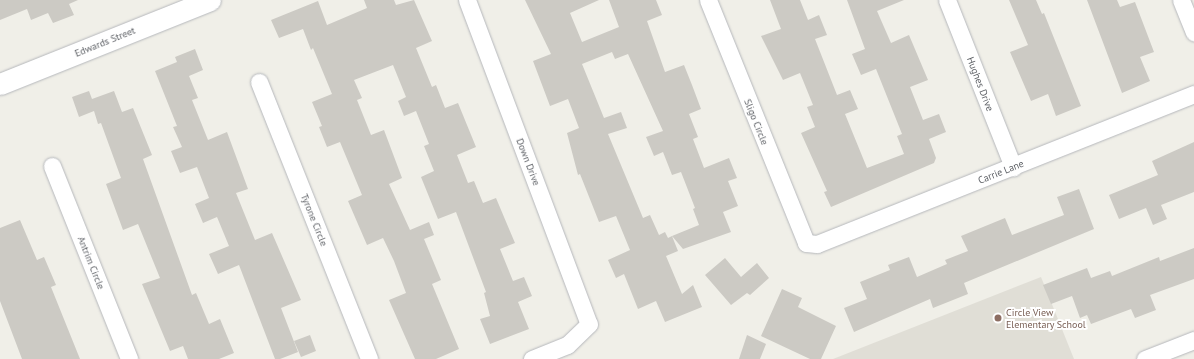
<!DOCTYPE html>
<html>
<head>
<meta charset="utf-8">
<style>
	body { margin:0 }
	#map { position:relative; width:1194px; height:359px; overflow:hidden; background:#f0efe8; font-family:"PT Sans",sans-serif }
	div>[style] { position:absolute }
	.education>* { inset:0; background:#e0ded6 }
	.building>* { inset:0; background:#cccac4 }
	.roads { filter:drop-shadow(0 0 1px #b5b7bb) drop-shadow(0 0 1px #b5b7bb) }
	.minor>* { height:17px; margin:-8.5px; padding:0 8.5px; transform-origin:8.5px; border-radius:8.5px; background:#fff }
	.tertiary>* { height:21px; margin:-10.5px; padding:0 10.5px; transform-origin:10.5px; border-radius:10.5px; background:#fff }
	.dots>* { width:11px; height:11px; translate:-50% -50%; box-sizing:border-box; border:2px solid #fff; border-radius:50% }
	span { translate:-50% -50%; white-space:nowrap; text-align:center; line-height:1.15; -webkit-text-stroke:4px #fff; paint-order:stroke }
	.street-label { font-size:10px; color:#5f6267 }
	.education-label { font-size:10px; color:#785e54 }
	.left { translate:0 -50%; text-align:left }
</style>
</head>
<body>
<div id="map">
	<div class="education">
		<i style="clip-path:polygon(1041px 277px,1074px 359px,833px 359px)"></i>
	</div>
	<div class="building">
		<i style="clip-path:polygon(0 0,78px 0,69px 4px,74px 15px,53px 23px,48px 13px,31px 20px,27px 9px,0 20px)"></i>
		<i style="clip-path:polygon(364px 0,394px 0,396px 5px,414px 0,432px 41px,416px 48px,432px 87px,436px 85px,445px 108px,458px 103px,476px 147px,457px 155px,468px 183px,474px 181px,483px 203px,496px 198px,515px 243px,500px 249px,513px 281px,524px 277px,532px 296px,518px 302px,529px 329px,490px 344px,480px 319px,490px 316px,484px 293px,486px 292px,456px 212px,438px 219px,421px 177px,434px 171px,424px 146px,429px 144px,416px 111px,404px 116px,398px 101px,406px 97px,393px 65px,354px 80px,362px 98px,357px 100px,371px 135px,384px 130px,402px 178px,389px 184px,410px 230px,429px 222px,434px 235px,424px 239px,441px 280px,432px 284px,459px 349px,436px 359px,415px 359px,389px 300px,406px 293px,394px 261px,383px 238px,367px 245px,348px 201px,362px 195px,340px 142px,327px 147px,319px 127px,322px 126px,312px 102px,332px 94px,313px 48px,311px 50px,303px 29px,279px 38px,271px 20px,318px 1px,327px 25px,367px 8px)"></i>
		<i style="clip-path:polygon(525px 0,599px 0,570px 13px,582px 42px,619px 27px,609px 0,656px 0,662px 15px,647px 21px,665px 72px,684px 65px,692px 85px,701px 109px,689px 114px,698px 137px,693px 139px,704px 168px,729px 158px,737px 178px,728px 181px,738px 206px,723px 212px,731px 232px,683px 249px,672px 236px,699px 225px,693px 209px,695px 208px,681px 172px,672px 175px,663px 152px,654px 156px,646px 137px,663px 131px,628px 54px,615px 59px,612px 52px,582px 64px,604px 118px,621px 112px,627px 128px,608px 134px,643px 218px,650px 215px,659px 235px,665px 232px,668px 238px,672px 236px,678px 251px,666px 256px,682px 294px,693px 285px,702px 307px,665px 322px,656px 301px,638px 309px,624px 274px,616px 278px,608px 260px,630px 250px,616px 216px,599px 222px,580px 174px,578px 175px,567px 133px,579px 128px,568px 99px,550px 106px,533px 61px,551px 54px)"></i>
		<i style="clip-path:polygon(770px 0,800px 0,808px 20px,819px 15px,827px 35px,815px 39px,837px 95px,850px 90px,858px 109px,845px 114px,867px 168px,904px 154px,897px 136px,902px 134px,876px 69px,861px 75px,852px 54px,865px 49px,847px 0,904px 0,877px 11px,891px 43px,909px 35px,928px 80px,910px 87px,923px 120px,939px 114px,946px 132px,929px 139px,936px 158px,934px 163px,831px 207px,824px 192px,827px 191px,801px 133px,815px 127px,807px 107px,813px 105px,800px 73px,783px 80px,761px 36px,781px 29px)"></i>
		<i style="clip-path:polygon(1009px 0,1036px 0,1042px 14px,1044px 13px,1081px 106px,1056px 116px,1048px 94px,1031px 101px,1010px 52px,1028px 45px)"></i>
		<i style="clip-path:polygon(1087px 0,1117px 0,1120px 7px,1135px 2px,1154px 52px,1140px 57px,1150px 81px,1122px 93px)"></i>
		<i style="clip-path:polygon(195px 49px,203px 70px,189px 76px,198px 98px,192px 100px,208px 140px,227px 132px,248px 189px,236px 193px,255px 240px,272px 233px,301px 300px,281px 308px,298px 352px,280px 359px,275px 359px,239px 265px,218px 274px,209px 254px,229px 246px,217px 217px,203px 223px,195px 204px,209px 198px,197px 167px,180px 173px,171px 151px,182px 147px,173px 127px,177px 126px,155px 71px,177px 62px,175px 57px)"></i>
		<i style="clip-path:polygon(89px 91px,92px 99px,114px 91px,122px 112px,133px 108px,152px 155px,143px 159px,192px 295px,196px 293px,209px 324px,220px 319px,234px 353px,219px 359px,188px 359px,183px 346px,170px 351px,142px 284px,160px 278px,138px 224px,123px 230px,106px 184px,121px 178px,101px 123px,98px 124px,94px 111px,79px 117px,72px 97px)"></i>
		<i style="clip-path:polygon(1194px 142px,1194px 192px,1161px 205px,1167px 219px,1153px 225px,1146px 208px,1119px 219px,1109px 195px,1158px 175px,1152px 161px)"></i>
		<i style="clip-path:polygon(1079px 189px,1094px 229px,964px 283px,968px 294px,933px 308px,930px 299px,854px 332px,844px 308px,867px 299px,860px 282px,890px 270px,888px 265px,909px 257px,917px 277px,947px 264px,945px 260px,968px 251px,961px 236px,1005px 218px,1012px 235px,1064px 215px,1057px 197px)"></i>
		<i style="clip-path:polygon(20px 220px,37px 260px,44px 257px,56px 285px,51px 287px,80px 359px,22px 359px,0 301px,0 228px)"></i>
		<i style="clip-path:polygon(1194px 248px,1194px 279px,1150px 295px,1156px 310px,1135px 318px,1131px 309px,1091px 324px,1087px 315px,1080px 318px,1072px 296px,1051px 304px,1043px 285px,1087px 268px,1091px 278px,1110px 271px,1112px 276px,1159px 257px,1160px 261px)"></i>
		<i style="clip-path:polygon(725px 258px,741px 277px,757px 263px,769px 278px,750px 295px,747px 293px,731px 305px,705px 275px)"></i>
		<i style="clip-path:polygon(782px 289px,802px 298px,798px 307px,836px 326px,821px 359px,810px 359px,761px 336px)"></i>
		<i style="clip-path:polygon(310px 335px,316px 351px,301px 357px,294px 341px)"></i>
		<i style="clip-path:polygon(747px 335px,766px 344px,760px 359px,739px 359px)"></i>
	</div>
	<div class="roads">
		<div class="minor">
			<i style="left:467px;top:0;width:346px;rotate:69.4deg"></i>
			<i style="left:589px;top:324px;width:30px;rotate:136deg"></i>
			<i style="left:567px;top:345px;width:38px;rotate:158deg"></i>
			<i style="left:708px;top:0;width:262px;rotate:68deg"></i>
			<i style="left:806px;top:243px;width:11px;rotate:5deg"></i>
			<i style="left:817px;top:244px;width:406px;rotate:-21.7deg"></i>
			<i style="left:947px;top:0;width:180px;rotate:68.4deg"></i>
			<i style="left:1181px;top:0;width:35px;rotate:68deg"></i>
			<i style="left:259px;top:82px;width:298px;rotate:68.3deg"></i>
			<i style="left:52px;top:166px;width:208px;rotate:68.2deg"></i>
			<i style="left:1145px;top:359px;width:53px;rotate:-21.2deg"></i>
		</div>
		<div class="tertiary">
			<i style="left:0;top:84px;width:226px;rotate:-21.8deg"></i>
		</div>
	</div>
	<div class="dots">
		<i style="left:998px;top:318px;background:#8d6e63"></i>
	</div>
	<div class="street-label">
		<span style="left:105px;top:42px;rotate:-22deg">Edwards Street</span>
		<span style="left:980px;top:84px;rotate:69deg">Hughes Drive</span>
		<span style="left:756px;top:122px;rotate:68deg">Sligo Circle</span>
		<span style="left:528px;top:162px;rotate:69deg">Down Drive</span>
		<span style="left:1001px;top:172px;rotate:-22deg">Carrie Lane</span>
		<span style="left:314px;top:220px;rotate:68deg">Tyrone Circle</span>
		<span style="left:91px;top:263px;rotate:68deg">Antrim Circle</span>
	</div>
	<div class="education-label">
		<span class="left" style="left:1006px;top:318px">Circle View<br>Elementary School</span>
	</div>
</div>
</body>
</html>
